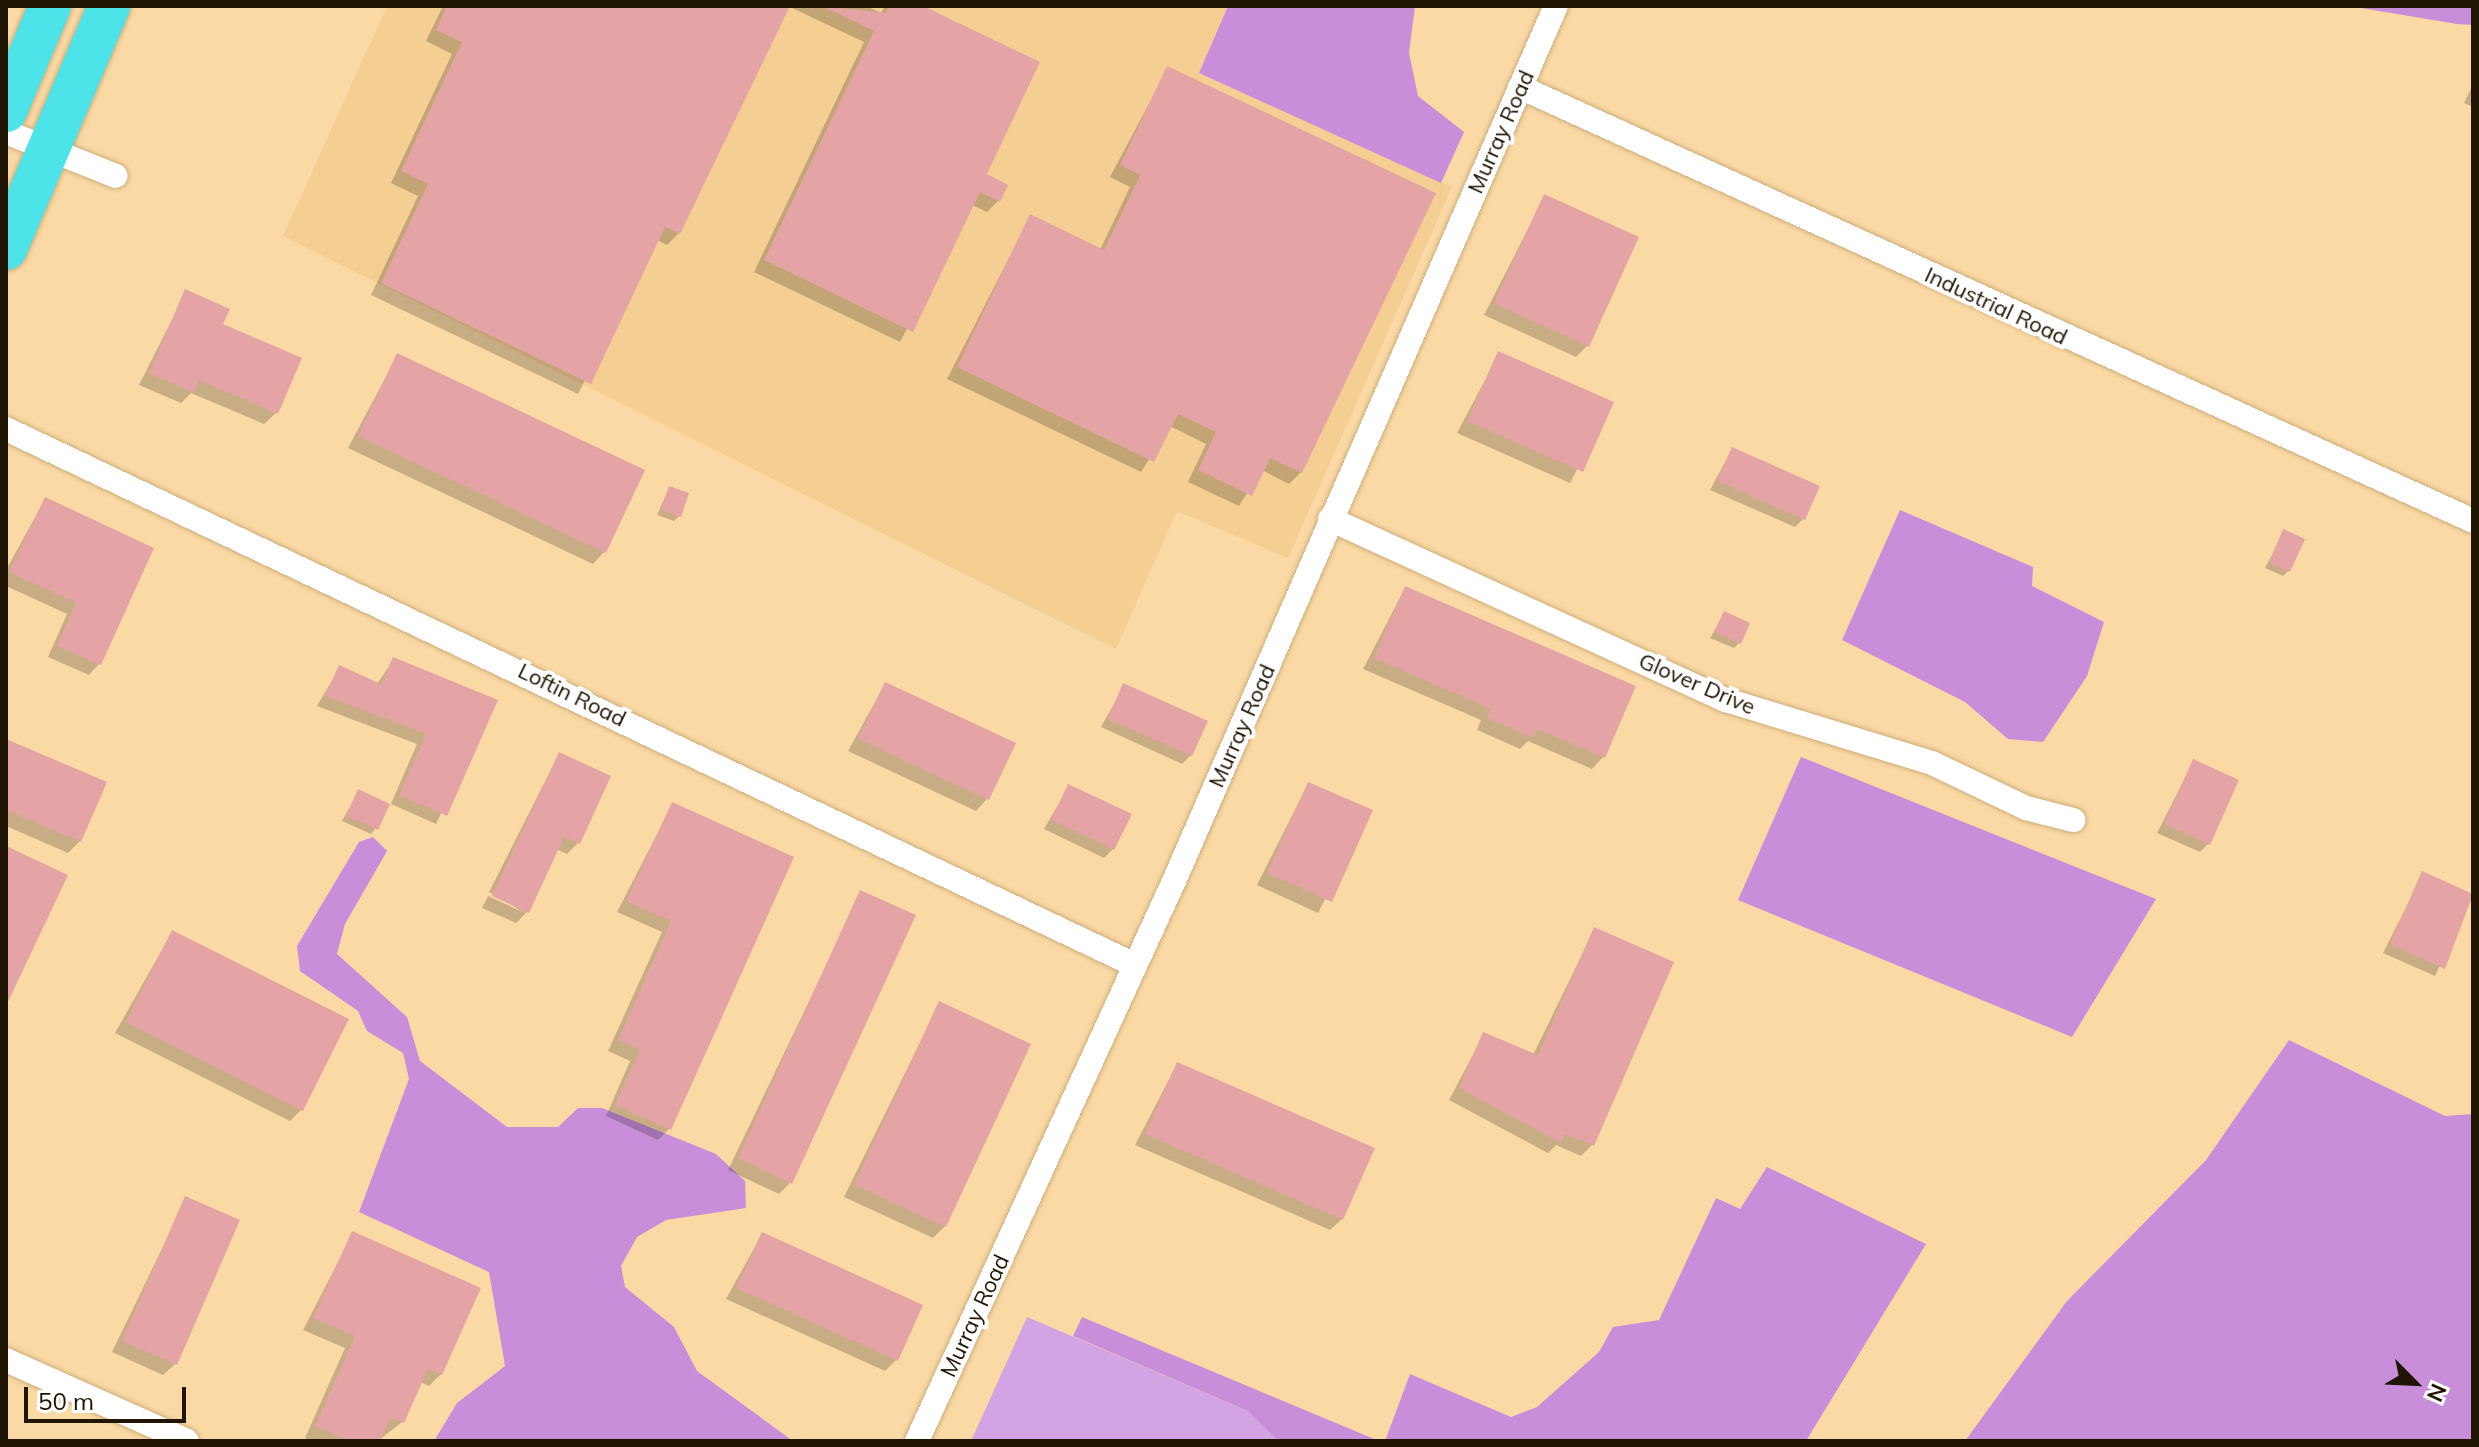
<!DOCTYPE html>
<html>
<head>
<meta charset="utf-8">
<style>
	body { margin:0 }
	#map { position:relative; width:2479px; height:1447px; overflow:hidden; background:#fbd9a5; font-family:Mulish,sans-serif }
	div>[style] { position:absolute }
	.built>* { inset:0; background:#f4ce93 }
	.green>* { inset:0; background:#d4a3e4 }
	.forest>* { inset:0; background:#c88eda }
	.shadow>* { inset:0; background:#0003 }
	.building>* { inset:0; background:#e4a3a4 }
	.roads { filter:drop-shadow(0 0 2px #cfae7c) drop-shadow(0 0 2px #cfae7c) }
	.street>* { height:24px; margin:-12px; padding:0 12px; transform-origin:12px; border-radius:12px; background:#fff }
	.highway>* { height:42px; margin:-21px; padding:0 21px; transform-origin:21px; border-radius:21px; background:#4de4e9 }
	span { translate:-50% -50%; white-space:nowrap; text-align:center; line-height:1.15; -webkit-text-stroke:8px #fff; paint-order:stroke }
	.street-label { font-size:22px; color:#201402 }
	.frame { position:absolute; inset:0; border:8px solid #201402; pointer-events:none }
	.north { position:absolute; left:2375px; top:1343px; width:80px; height:80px; -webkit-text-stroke:6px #fff; paint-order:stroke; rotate:114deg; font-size:22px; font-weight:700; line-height:32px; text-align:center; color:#201402 }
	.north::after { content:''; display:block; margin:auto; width:28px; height:36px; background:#201402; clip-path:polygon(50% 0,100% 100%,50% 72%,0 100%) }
	.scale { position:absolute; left:24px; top:1387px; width:162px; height:36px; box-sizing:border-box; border:4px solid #201402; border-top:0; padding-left:10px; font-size:24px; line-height:28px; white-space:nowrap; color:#201402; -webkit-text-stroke:6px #fff; paint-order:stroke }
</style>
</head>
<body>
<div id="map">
	<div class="built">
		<i style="clip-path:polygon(387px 6px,1228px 6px,1199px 73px,1452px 187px,1288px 558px,1177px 511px,1116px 649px,283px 236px)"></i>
	</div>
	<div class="green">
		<i style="clip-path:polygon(1027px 1317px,1248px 1411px,1278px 1441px,971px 1441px)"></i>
	</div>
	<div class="forest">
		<i style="clip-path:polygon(1228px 6px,1415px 6px,1409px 53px,1418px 96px,1464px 132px,1441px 183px,1199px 73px)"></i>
		<i style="clip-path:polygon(2349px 6px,2473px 6px,2473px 25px,2457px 24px)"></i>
		<i style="clip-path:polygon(1900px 510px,2033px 567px,2032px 586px,2104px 622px,2087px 676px,2043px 742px,2008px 739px,1965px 702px,1842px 640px)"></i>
		<i style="clip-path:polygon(1801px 757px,2156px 899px,2072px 1037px,1738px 900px)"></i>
		<i style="clip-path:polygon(373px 837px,387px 851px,345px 924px,337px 954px,407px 1017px,420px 1061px,507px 1127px,558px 1127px,578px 1108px,602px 1108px,716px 1154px,745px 1181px,746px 1208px,666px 1220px,637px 1237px,621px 1266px,625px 1287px,674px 1327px,697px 1371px,793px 1441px,434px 1441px,457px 1403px,505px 1366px,489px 1272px,359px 1212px,409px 1079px,403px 1053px,367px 1031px,358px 1011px,300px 971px,297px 946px,359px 842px)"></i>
		<i style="clip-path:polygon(2289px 1040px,2445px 1116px,2473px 1114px,2473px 1441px,1965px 1441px,2067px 1301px,2206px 1160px)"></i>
		<i style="clip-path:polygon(1767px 1167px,1926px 1244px,1806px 1441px,1385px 1441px,1410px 1374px,1511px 1417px,1537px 1407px,1599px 1352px,1613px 1327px,1659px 1320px,1716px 1198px,1740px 1209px)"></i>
		<i style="clip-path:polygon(1082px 1317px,1379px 1441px,1278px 1441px,1248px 1411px,1073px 1336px)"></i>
	</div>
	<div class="shadow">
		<i style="clip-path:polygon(443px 6px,787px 6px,679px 233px,667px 245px,657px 240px,578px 394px,371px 295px,418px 196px,391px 183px,452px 54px,426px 41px)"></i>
		<i style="clip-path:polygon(788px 6px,866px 6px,881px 13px,885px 6px,918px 6px,998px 201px,987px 212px,972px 205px,900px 342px,754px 272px,864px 42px)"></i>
		<i style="clip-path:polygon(1168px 68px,1301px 472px,1289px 484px,1262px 470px,1239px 506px,1188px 482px,1206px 444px,1170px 426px,1141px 472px,947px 379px,1030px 217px,1100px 250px,1130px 187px,1110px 177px)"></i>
		<i style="clip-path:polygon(2473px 84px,2473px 107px,2464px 103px)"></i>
		<i style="clip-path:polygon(1545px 196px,1588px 345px,1576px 357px,1484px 315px)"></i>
		<i style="clip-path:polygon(186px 292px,220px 325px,276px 413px,264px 424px,191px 393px,181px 403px,139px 385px)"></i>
		<i style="clip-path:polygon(1499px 354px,1611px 404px,1570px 483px,1457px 433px)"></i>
		<i style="clip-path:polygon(397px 356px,604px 552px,593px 564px,348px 448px)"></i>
		<i style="clip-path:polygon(1732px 449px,1803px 519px,1795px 527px,1710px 490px)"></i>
		<i style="clip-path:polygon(669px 488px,679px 516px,674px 521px,657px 515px)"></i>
		<i style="clip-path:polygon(45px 499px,99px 664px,89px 675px,48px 657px,67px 614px,6px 586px,6px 570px)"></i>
		<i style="clip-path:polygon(2284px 532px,2288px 571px,2283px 576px,2265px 568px)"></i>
		<i style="clip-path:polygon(1405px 588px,1603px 757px,1592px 769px,1528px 741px,1520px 749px,1477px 730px,1481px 720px,1363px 669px)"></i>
		<i style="clip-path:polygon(1724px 614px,1739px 643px,1734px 648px,1710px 638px)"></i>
		<i style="clip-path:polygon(394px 659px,495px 701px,436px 824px,391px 804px,417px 744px,317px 706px,340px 667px,377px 684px)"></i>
		<i style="clip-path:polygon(885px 684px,987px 799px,976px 811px,848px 751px)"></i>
		<i style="clip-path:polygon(1124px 686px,1191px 755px,1182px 764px,1101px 727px)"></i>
		<i style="clip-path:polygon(6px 741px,80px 841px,68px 853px,6px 826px)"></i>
		<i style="clip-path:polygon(559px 754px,578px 843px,567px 854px,556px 849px,527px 912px,516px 923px,482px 908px,488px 896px,525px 913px,489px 892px)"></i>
		<i style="clip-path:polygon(2193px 762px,2208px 844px,2200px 852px,2157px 833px)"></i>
		<i style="clip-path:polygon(1308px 784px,1370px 811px,1318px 913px,1257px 885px)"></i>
		<i style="clip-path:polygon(1069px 786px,1113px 849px,1104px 858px,1044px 829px)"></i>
		<i style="clip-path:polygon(358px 792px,376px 828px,371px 834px,342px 821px)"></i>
		<i style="clip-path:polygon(672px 805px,669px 1129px,658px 1140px,606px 1116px,630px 1061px,608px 1051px,662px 932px,617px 912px)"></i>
		<i style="clip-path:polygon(2423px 874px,2473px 896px,2435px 976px,2383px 953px)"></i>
		<i style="clip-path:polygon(861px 893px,791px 1182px,779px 1194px,728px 1170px)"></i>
		<i style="clip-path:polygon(1594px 930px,1592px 1145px,1581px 1156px,1556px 1145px,1548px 1153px,1449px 1100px,1484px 1034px,1533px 1055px)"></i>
		<i style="clip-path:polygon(172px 932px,301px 1110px,290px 1121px,115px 1033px)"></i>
		<i style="clip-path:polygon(939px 1004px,945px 1226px,933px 1238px,844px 1197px)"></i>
		<i style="clip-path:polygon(1177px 1064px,1342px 1219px,1330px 1230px,1135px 1145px)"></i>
		<i style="clip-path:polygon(186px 1199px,175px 1364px,163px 1375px,112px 1352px)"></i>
		<i style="clip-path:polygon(353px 1233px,441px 1374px,429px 1386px,420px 1382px,402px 1422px,378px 1441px,312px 1441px,305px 1438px,345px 1348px,303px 1330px)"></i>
		<i style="clip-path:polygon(762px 1234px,896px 1360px,885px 1371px,726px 1299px)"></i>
	</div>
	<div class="building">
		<i style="clip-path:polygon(447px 6px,790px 6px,680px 234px,665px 227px,591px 384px,381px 283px,428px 184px,401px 171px,462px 42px,436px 30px)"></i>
		<i style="clip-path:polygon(822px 6px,886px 13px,889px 6px,923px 6px,1040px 62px,987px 174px,1008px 185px,1000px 202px,980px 192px,913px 332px,764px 260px,874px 31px)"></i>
		<i style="clip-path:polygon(1167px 66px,1436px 193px,1302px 473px,1270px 458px,1252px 496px,1198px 470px,1216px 432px,1178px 414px,1154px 462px,957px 367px,1030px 214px,1104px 250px,1140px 175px,1120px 165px)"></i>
		<i style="clip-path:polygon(1544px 194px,1639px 237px,1589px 347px,1494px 303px)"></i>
		<i style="clip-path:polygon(185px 289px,230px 309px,223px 324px,302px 358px,278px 414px,199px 380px,194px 393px,149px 373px)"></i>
		<i style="clip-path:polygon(1498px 351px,1614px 402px,1583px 472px,1467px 421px)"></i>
		<i style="clip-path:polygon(397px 353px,645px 470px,606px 553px,358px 436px)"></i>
		<i style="clip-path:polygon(1732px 447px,1820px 486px,1805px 520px,1717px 481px)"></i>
		<i style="clip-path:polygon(669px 486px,689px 493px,681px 517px,661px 510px)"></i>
		<i style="clip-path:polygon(45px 497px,154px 548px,101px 665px,57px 646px,76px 603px,9px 572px)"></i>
		<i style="clip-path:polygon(2283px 529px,2305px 539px,2290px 572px,2269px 563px)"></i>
		<i style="clip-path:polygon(1405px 586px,1636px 686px,1605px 758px,1537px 729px,1533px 738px,1487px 718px,1491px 709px,1374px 658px)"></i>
		<i style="clip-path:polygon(1724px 611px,1750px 623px,1741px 644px,1714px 632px)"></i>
		<i style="clip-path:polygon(393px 657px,498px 700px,447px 816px,399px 795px,426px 734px,325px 696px,339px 665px,381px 684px)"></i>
		<i style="clip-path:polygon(885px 682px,1016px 743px,989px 800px,858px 739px)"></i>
		<i style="clip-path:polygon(1123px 683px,1208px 721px,1192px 756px,1108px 719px)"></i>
		<i style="clip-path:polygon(6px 739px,107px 782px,81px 842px,6px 810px)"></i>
		<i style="clip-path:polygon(559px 752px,611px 776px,580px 844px,564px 837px,529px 913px,492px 896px)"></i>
		<i style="clip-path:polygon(2193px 759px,2239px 780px,2210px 845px,2164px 824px)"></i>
		<i style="clip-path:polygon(1308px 782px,1373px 810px,1332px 902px,1267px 873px)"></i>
		<i style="clip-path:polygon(1068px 784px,1132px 814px,1114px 850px,1051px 820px)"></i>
		<i style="clip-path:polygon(358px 789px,390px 804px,378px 830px,346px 816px)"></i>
		<i style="clip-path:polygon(672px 802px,794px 857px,671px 1130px,615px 1105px,640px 1050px,618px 1040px,671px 921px,626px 901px)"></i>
		<i style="clip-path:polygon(6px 846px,68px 875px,6px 1006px)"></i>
		<i style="clip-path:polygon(2422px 871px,2473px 894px,2445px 969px,2390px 944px)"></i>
		<i style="clip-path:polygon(860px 890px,916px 915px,792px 1184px,738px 1158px)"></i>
		<i style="clip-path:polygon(1594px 927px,1674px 962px,1594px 1146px,1565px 1134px,1561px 1143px,1459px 1088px,1483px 1032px,1538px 1055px)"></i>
		<i style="clip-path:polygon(172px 930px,349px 1019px,303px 1111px,126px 1022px)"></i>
		<i style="clip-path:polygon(939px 1001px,1031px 1044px,946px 1227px,854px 1185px)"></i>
		<i style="clip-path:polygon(1177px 1062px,1375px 1148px,1343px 1220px,1145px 1134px)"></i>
		<i style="clip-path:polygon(185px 1196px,240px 1220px,177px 1365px,122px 1341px)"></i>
		<i style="clip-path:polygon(352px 1231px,481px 1288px,442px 1375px,428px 1369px,404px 1423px,390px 1418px,380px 1441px,349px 1441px,315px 1426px,355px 1336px,313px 1318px)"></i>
		<i style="clip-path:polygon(762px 1232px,923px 1305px,898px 1361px,736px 1288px)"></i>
	</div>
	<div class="roads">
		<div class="street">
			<i style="left:1520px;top:87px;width:1047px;rotate:24.48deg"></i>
			<i style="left:6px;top:132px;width:118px;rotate:21.8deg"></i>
			<i style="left:6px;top:429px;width:1250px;rotate:25.4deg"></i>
			<i style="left:1330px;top:519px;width:435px;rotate:24.6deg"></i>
			<i style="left:1726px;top:700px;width:215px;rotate:17deg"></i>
			<i style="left:1932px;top:763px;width:104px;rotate:25.6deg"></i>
			<i style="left:2026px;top:808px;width:49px;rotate:14.3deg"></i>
			<i style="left:6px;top:1360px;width:198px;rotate:24.1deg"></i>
			<i style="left:917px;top:1441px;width:616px;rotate:-65.35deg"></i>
			<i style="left:1174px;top:881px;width:955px;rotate:-66.42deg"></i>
		</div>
		<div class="highway">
			<i style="left:6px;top:111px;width:114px;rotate:-67.3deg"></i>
			<i style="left:6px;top:249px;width:264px;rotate:-67deg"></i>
		</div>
	</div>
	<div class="street-label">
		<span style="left:1501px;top:132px;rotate:-66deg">Murray Road</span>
		<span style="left:1996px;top:306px;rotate:25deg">Industrial Road</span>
		<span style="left:1697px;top:684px;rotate:23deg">Glover Drive</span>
		<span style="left:572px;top:695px;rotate:26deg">Loftin Road</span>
		<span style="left:1242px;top:726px;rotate:-66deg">Murray Road</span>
		<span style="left:975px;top:1316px;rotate:-65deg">Murray Road</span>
	</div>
	<div class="frame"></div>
	<div class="north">N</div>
	<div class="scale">50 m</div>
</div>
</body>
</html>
